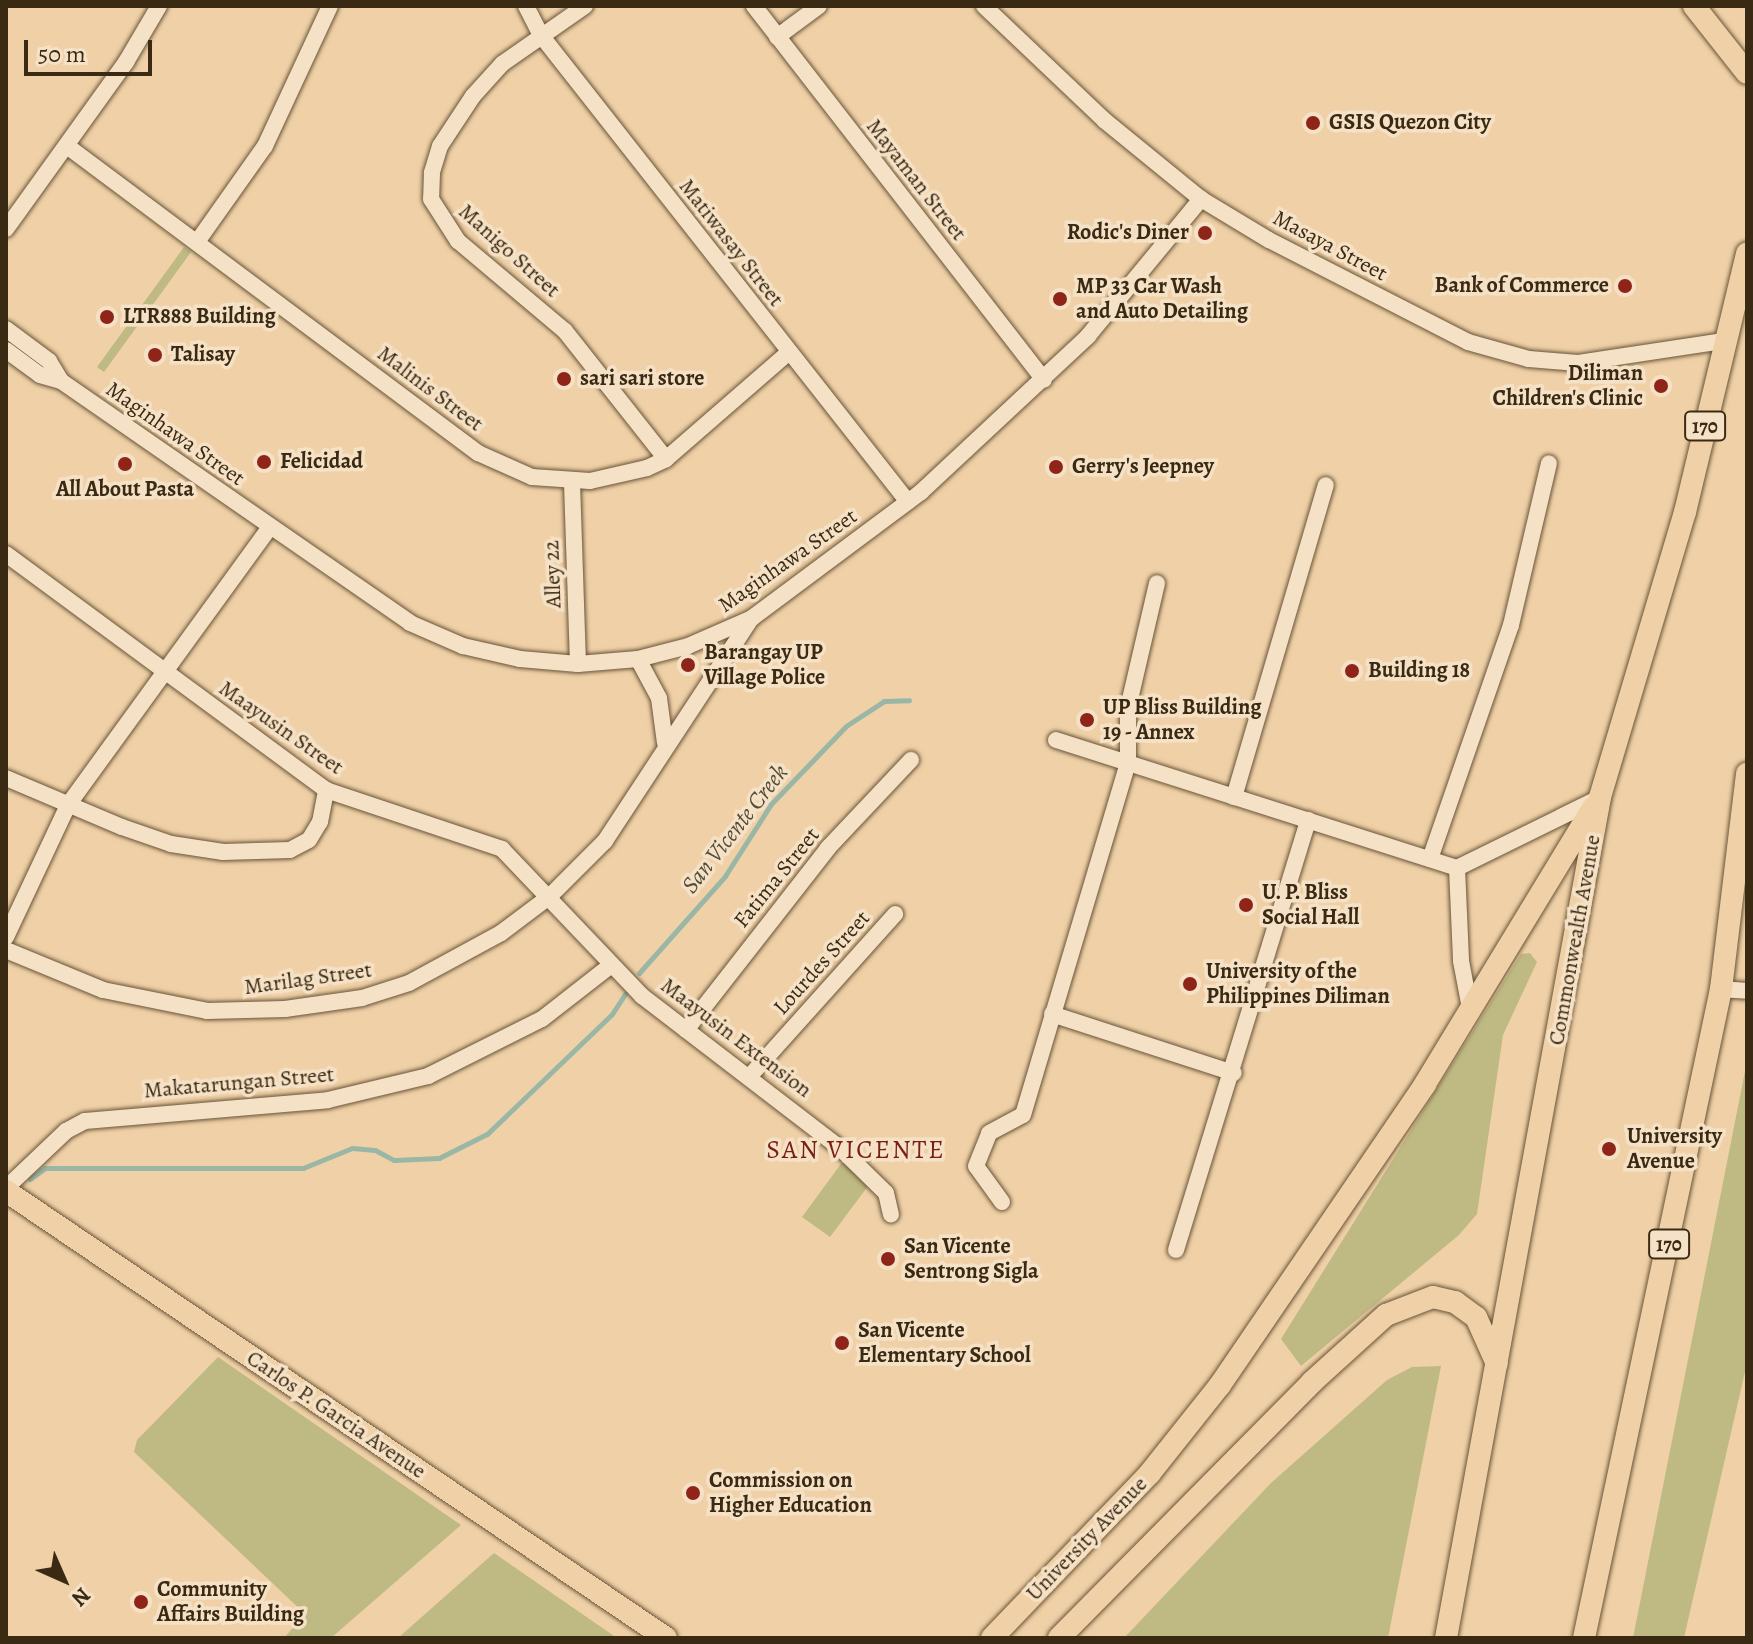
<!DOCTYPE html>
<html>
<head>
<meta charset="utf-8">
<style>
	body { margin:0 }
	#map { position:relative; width:1753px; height:1644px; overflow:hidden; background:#f0d1a7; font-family:Alegreya,serif }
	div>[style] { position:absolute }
	.green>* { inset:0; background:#bfba83 }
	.stream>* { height:5px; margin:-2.5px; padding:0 2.5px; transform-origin:2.5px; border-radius:2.5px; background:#9ab7a6 }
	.roads { filter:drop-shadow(0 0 2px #685438) drop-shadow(0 0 2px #685438) }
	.minor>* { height:16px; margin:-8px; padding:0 8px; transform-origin:8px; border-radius:8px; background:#f5e1c6 }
	.major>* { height:22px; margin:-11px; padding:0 11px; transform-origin:11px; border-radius:11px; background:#f0d1a7 }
	.dots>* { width:22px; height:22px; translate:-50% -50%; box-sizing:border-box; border:4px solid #f5e1c6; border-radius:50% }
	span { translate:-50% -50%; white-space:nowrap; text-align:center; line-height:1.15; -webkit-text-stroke:7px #f5e1c6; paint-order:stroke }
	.shield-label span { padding:2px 6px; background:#f5e1c6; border:2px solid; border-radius:6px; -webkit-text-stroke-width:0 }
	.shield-label { font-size:20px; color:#3b2a13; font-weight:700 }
	.poi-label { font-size:22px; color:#3b2a13; font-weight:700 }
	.left { translate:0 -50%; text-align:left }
	.right { translate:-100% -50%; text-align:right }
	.street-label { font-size:22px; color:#3b2a13 }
	.water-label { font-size:24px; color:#534d38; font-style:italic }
	.quarter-label { font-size:26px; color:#7a1f14; letter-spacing:2px }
	.frame { position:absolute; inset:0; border:8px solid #3b2a13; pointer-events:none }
	.north { position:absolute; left:24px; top:1540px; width:80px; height:80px; -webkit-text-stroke:6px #f5e1c6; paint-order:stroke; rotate:135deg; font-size:22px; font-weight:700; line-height:32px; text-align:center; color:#3b2a13 }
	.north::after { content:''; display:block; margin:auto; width:28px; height:36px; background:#3b2a13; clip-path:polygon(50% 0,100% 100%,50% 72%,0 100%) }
	.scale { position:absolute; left:24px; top:40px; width:128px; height:36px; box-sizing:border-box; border:4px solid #3b2a13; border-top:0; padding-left:10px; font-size:24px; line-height:28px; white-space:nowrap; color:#3b2a13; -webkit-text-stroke:6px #f5e1c6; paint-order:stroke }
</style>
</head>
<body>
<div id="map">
	<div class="green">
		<i style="clip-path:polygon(184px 247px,191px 252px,104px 372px,97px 367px)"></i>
		<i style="clip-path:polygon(1530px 953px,1537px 962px,1503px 1035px,1477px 1214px,1459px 1235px,1301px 1366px,1281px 1339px,1521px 954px)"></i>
		<i style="clip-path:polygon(1747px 1061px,1747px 1363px,1684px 1638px,1633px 1638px)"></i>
		<i style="clip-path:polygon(846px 1157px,874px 1178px,830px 1237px,802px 1217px)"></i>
		<i style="clip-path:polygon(218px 1357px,461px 1525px,331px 1638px,284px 1638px,305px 1614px,134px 1452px,137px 1440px)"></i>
		<i style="clip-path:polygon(1441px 1366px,1388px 1638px,1124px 1638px,1271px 1483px,1387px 1380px,1412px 1367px)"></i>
		<i style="clip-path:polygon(494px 1553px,617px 1638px,398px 1638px)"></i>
	</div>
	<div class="stream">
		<i style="left:639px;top:973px;width:130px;rotate:-48.4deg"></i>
		<i style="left:725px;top:876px;width:85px;rotate:-57.4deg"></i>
		<i style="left:771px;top:804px;width:108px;rotate:-46.1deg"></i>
		<i style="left:846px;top:726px;width:45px;rotate:-33.3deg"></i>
		<i style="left:884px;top:701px;width:25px;rotate:-2deg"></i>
		<i style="left:30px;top:1179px;width:19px;rotate:-36deg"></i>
		<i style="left:45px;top:1168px;width:258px"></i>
		<i style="left:303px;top:1168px;width:53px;rotate:-22.2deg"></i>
		<i style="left:352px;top:1148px;width:23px;rotate:5deg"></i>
		<i style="left:375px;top:1150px;width:21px;rotate:28deg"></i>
		<i style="left:394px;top:1160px;width:45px;rotate:-2.5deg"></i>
		<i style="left:439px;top:1158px;width:54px;rotate:-26.6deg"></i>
		<i style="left:487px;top:1134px;width:173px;rotate:-43.8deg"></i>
		<i style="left:612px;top:1014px;width:24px;rotate:-57deg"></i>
	</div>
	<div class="roads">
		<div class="minor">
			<i style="left:526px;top:6px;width:31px;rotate:63deg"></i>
			<i style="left:540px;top:34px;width:595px;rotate:51.82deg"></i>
			<i style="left:585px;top:6px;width:101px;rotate:145.1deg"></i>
			<i style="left:502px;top:64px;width:43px;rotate:132.2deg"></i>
			<i style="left:473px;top:96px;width:60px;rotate:123.4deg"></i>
			<i style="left:440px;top:146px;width:28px;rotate:107deg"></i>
			<i style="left:432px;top:173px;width:26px;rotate:92deg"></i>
			<i style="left:431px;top:199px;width:50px;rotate:57.3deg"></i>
			<i style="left:458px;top:241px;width:140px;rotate:40.1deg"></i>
			<i style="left:565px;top:331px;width:163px;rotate:51.7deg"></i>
			<i style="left:754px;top:6px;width:473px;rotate:52.2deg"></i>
			<i style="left:984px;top:6px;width:166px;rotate:43.5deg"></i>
			<i style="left:1104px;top:120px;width:125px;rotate:39.2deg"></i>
			<i style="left:1201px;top:199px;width:79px;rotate:31.1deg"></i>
			<i style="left:1269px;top:240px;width:224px;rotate:27.1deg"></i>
			<i style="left:1468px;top:342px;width:63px;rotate:15.6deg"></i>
			<i style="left:1529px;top:359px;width:49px;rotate:4.7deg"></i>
			<i style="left:1578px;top:363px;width:148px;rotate:-8.6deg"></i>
			<i style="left:777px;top:37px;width:52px;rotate:-36.4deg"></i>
			<i style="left:67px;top:146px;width:513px;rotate:36.76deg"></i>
			<i style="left:478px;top:453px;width:59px;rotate:24deg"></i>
			<i style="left:532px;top:477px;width:58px;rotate:3.9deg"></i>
			<i style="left:590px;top:481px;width:58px;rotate:-12.8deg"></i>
			<i style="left:647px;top:468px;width:21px;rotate:-25deg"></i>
			<i style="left:666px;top:459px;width:162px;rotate:-41deg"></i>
			<i style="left:6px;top:229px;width:206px;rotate:-54.3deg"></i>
			<i style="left:126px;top:62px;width:65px;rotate:-59.5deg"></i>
			<i style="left:197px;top:242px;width:118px;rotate:-54.7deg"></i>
			<i style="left:265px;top:146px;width:154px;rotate:-65.1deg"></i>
			<i style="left:6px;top:329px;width:54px;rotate:36.7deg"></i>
			<i style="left:49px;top:361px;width:23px;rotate:59deg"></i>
			<i style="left:6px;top:350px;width:42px;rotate:36.3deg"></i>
			<i style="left:40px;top:375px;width:22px;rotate:16deg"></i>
			<i style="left:61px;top:381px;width:425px;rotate:34.7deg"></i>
			<i style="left:410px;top:623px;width:58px;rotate:23.5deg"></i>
			<i style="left:463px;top:646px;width:58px;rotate:12.8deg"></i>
			<i style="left:520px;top:659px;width:58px;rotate:4.9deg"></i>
			<i style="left:578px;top:664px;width:60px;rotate:-4.8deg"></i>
			<i style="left:638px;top:659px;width:52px;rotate:-14.6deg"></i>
			<i style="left:688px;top:646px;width:70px;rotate:-23.6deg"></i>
			<i style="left:752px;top:618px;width:211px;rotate:-36.7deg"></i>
			<i style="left:921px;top:492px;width:229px;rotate:-43deg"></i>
			<i style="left:1088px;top:336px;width:178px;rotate:-50.5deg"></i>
			<i style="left:572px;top:483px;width:181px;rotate:88.1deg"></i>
			<i style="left:6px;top:554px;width:398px;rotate:36.4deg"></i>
			<i style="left:326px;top:790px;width:186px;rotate:18.5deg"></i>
			<i style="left:502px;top:849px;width:203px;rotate:46.4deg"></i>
			<i style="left:642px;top:996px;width:250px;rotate:37.5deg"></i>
			<i style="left:840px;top:1148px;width:64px;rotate:44.4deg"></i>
			<i style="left:886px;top:1193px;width:22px;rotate:77deg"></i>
			<i style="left:638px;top:659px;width:44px;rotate:61.7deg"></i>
			<i style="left:659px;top:698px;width:45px;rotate:82.4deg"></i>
			<i style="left:1056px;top:740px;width:421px;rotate:17.7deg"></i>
			<i style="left:1457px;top:868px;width:158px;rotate:-26.2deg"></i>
			<i style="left:6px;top:778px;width:126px;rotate:22.9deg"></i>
			<i style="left:122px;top:827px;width:52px;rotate:19.1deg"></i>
			<i style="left:171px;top:844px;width:53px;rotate:8.7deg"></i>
			<i style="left:223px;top:852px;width:67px;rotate:-1.7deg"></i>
			<i style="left:290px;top:850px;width:21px;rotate:-28deg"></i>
			<i style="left:309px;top:840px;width:21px;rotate:-59deg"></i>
			<i style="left:320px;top:822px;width:33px;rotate:-79deg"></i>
			<i style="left:1234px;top:797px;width:325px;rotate:-73.6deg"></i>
			<i style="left:1430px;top:859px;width:248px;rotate:-70.9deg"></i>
			<i style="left:1511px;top:625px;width:166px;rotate:-76.8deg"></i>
			<i style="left:1457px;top:868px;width:93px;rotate:87.5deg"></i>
			<i style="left:1461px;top:961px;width:48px;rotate:79.2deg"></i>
			<i style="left:6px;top:937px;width:146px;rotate:-64.8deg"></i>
			<i style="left:68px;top:805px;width:344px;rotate:-54deg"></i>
			<i style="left:6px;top:950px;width:105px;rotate:22.4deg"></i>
			<i style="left:103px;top:990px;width:106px;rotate:11.4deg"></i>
			<i style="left:207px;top:1011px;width:78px;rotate:-1.5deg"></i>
			<i style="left:285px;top:1009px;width:78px;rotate:-8.1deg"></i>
			<i style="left:362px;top:998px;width:49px;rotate:-17.7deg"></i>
			<i style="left:409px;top:983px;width:105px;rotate:-28.5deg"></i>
			<i style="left:501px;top:933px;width:60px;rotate:-36.9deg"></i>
			<i style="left:549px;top:897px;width:79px;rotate:-45deg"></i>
			<i style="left:605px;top:841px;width:262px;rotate:-56.7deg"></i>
			<i style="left:1721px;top:989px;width:26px;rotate:4deg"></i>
			<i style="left:1052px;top:1014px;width:191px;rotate:18deg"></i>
			<i style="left:686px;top:1030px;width:231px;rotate:-52deg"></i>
			<i style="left:828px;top:848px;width:121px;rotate:-46.7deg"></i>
			<i style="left:749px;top:1077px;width:219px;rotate:-48.1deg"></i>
			<i style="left:6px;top:1188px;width:83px;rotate:-43.5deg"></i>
			<i style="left:66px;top:1131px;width:21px;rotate:-28deg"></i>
			<i style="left:85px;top:1121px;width:244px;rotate:-4.9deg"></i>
			<i style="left:328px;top:1100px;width:103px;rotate:-13.5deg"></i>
			<i style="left:428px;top:1076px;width:127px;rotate:-26.6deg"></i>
			<i style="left:542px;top:1019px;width:88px;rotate:-38deg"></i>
			<i style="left:1002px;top:1202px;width:44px;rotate:-125.8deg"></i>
			<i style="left:976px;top:1166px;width:35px;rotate:-68deg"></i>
			<i style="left:989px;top:1133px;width:38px;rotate:-28deg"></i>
			<i style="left:1023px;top:1115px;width:367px;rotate:-73.4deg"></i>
			<i style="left:1128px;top:763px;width:55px;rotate:-90deg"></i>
			<i style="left:1128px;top:708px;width:128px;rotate:-76.9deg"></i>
			<i style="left:1176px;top:1250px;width:450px;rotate:-72.9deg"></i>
		</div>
		<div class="major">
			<i style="left:1694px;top:6px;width:85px;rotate:51.7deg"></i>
			<i style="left:6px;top:1191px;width:797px;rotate:34.11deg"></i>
			<i style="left:992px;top:1638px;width:228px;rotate:-46.2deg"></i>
			<i style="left:1150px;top:1473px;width:112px;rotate:-51.5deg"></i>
			<i style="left:1220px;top:1385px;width:364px;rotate:-55.7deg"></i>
			<i style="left:1425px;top:1084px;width:323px;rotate:-58.7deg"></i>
			<i style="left:1059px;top:1638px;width:360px;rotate:-45.3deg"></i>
			<i style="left:1312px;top:1382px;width:100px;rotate:-42.2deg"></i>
			<i style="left:1386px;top:1315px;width:50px;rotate:-21deg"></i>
			<i style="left:1433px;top:1297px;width:23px;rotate:13deg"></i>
			<i style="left:1455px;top:1302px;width:26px;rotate:36deg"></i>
			<i style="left:1476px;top:1317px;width:51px;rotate:65.9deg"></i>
			<i style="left:1446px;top:1638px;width:855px;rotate:-79.62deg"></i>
			<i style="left:1600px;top:797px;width:297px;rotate:-73.4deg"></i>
			<i style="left:1685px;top:512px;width:266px;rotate:-76.5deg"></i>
			<i style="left:1584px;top:1638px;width:663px;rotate:-78.08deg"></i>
			<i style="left:1721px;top:989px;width:217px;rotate:-83.1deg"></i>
		</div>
	</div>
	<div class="dots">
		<i style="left:1313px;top:123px;background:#8f2418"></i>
		<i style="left:1205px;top:233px;background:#8f2418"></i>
		<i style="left:1625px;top:286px;background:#8f2418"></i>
		<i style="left:1060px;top:299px;background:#8f2418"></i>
		<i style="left:107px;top:317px;background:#8f2418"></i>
		<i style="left:155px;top:355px;background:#8f2418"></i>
		<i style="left:564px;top:379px;background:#8f2418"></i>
		<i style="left:1661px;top:386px;background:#8f2418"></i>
		<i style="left:264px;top:462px;background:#8f2418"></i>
		<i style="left:125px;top:464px;background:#8f2418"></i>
		<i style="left:1056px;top:467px;background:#8f2418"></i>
		<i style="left:688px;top:665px;background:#8f2418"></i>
		<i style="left:1352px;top:671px;background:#8f2418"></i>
		<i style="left:1087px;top:720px;background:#8f2418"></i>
		<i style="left:1246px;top:905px;background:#8f2418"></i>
		<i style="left:1190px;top:984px;background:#8f2418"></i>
		<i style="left:1609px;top:1149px;background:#8f2418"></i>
		<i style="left:888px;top:1259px;background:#8f2418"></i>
		<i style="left:842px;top:1343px;background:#8f2418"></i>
		<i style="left:693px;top:1493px;background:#8f2418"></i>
		<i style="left:141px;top:1602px;background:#8f2418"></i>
	</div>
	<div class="shield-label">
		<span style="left:1705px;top:426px">170</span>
		<span style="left:1669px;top:1244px">170</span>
	</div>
	<div class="poi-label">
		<span class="left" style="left:1329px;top:123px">GSIS Quezon City</span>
		<span class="right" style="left:1189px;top:233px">Rodic's Diner</span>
		<span class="left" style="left:1076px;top:299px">MP 33 Car Wash<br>and Auto Detailing</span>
		<span class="right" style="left:1609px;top:286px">Bank of Commerce</span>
		<span class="left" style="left:123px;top:317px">LTR888 Building</span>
		<span class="left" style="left:171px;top:355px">Talisay</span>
		<span class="right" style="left:1643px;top:386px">Diliman<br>Children's Clinic</span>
		<span class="left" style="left:580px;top:379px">sari sari store</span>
		<span class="left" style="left:280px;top:462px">Felicidad</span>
		<span class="left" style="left:1072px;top:467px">Gerry's Jeepney</span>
		<span style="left:125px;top:490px">All About Pasta</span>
		<span class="left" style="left:704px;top:665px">Barangay UP<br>Village Police</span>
		<span class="left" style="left:1368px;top:671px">Building 18</span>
		<span class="left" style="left:1103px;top:720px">UP Bliss Building<br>19 - Annex</span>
		<span class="left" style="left:1262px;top:905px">U. P. Bliss<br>Social Hall</span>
		<span class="left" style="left:1206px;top:984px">University of the<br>Philippines Diliman</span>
		<span class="left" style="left:1627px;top:1149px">University<br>Avenue</span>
		<span class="left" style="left:904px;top:1259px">San Vicente<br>Sentrong Sigla</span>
		<span class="left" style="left:858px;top:1343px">San Vicente<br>Elementary School</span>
		<span class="left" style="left:709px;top:1493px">Commission on<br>Higher Education</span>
		<span class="left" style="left:157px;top:1602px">Community<br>Affairs Building</span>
	</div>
	<div class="street-label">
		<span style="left:916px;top:180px;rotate:52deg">Mayaman Street</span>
		<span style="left:731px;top:243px;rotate:52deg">Matiwasay Street</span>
		<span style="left:1330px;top:246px;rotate:28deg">Masaya Street</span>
		<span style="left:509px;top:251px;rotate:42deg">Manigo Street</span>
		<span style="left:430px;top:389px;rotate:37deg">Malinis Street</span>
		<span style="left:175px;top:434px;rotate:35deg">Maginhawa Street</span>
		<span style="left:788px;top:561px;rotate:-35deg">Maginhawa Street</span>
		<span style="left:553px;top:574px;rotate:-92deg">Alley 22</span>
		<span style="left:281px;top:728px;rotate:35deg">Maayusin Street</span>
		<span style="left:777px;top:878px;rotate:-51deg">Fatima Street</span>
		<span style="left:1575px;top:940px;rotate:-80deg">Commonwealth Avenue</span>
		<span style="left:822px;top:963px;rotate:-48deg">Lourdes Street</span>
		<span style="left:308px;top:979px;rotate:-8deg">Marilag Street</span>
		<span style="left:736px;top:1038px;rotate:37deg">Maayusin Extension</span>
		<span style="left:239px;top:1083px;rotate:-5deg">Makatarungan Street</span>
		<span style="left:336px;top:1415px;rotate:34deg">Carlos P. Garcia Avenue</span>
		<span style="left:1087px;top:1539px;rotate:-46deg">University Avenue</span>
	</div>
	<div class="water-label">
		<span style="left:735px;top:829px;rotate:-52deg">San Vicente Creek</span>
	</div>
	<div class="quarter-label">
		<span style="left:856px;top:1150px">SAN VICENTE</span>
	</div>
	<div class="frame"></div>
	<div class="north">N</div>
	<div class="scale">50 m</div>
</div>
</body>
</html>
